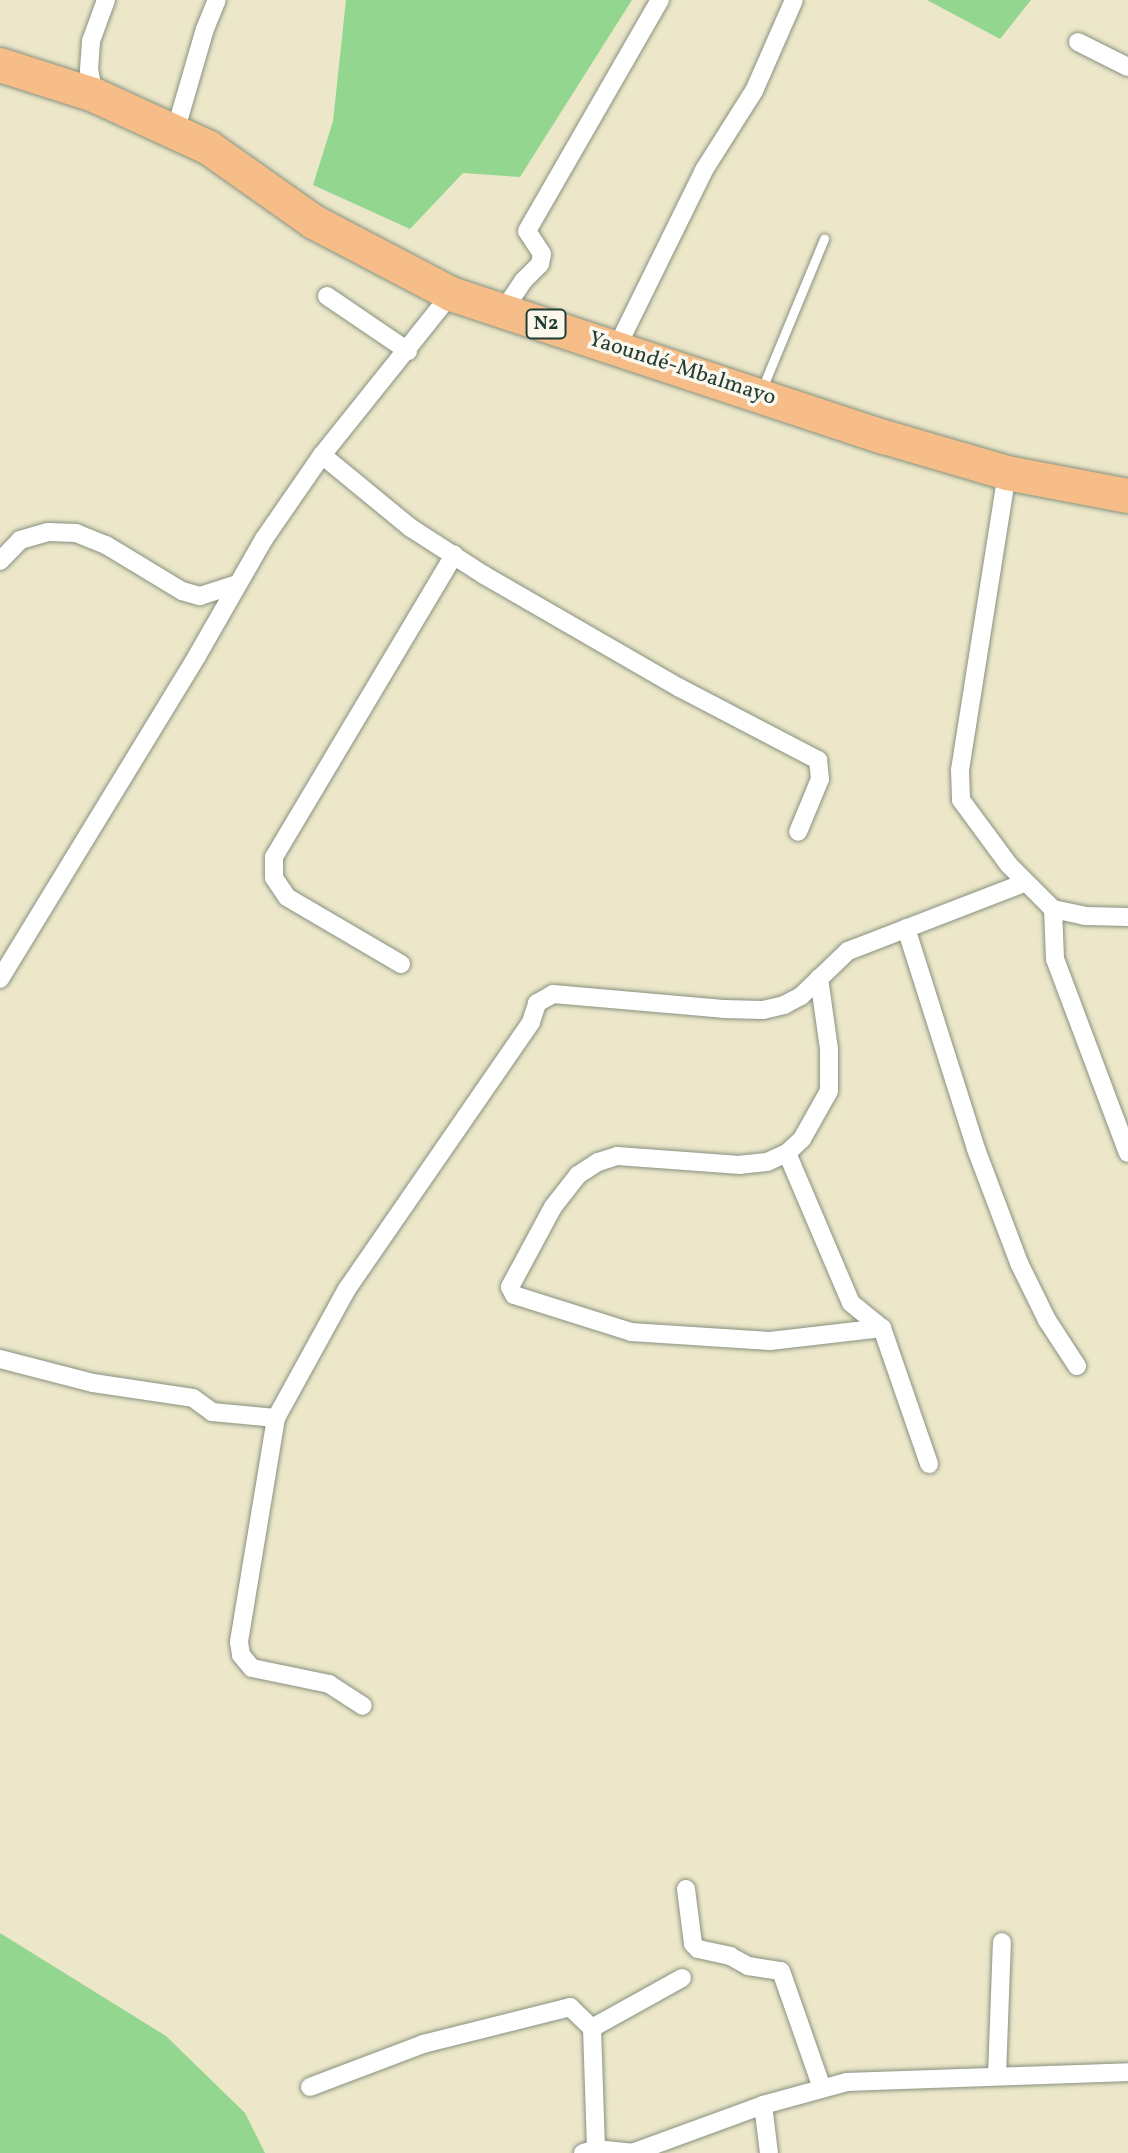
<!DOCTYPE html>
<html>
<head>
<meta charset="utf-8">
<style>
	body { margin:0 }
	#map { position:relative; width:1128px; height:2153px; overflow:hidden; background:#ede7ca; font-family:Vollkorn,serif }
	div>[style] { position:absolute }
	.green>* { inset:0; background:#92d68f }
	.roads { filter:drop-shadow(0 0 2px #86927f) drop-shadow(0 0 2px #86927f) }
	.lane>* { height:9px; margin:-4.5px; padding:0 4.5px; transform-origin:4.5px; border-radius:4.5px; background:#fff }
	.street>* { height:18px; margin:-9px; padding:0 9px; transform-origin:9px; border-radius:9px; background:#fff }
	.highway>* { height:34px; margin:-17px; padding:0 17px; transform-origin:17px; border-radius:17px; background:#f7bd88 }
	span { translate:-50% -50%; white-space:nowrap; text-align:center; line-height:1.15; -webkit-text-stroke:7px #fbf7ec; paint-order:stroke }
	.shield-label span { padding:2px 6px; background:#fbf7ec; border:2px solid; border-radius:6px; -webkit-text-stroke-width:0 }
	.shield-label { font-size:20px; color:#1f3d34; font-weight:700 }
	.street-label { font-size:22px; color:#1f3d34 }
</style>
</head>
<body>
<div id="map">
	<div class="green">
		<i style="clip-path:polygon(346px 0,632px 0,520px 177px,463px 173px,410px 229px,313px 185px,333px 121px)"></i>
		<i style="clip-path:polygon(927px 0,1031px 0,1000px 39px)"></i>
		<i style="clip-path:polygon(0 1933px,166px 2036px,245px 2113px,265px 2153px,0 2153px)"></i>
	</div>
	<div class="roads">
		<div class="lane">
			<i style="left:761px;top:391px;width:165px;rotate:-67.5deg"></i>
		</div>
		<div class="street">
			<i style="left:1078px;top:42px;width:56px;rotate:26.6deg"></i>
			<i style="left:94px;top:95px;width:25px;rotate:-101deg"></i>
			<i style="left:89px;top:70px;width:29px;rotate:-86deg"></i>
			<i style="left:91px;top:41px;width:44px;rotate:-69.9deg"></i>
			<i style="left:175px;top:132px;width:107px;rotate:-73.8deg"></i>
			<i style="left:205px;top:29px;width:31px;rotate:-68deg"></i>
			<i style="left:327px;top:296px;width:98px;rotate:34.2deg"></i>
			<i style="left:503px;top:311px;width:36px;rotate:-56deg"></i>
			<i style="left:523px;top:281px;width:24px;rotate:-45deg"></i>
			<i style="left:540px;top:264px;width:10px;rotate:-79deg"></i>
			<i style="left:542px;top:254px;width:27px;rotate:-123deg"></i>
			<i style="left:527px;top:231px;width:267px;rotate:-60.1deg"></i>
			<i style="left:617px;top:347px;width:197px;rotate:-63.8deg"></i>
			<i style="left:704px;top:170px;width:93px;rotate:-57.7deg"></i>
			<i style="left:754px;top:91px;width:99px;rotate:-66.3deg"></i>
			<i style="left:322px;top:455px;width:115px;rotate:39.4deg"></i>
			<i style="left:411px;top:528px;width:87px;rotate:32.8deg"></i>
			<i style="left:484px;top:575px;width:226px;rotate:30deg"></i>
			<i style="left:680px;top:688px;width:156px;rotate:27.6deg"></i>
			<i style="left:818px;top:760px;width:19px;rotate:84deg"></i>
			<i style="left:820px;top:779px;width:57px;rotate:112.5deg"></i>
			<i style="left:1007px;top:473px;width:301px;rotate:99deg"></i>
			<i style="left:960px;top:770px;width:30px;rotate:88deg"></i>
			<i style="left:961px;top:800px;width:81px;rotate:53.6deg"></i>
			<i style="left:1009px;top:865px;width:62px;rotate:45deg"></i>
			<i style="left:1053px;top:909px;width:33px;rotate:12deg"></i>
			<i style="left:1085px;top:916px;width:43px;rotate:1.3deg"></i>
			<i style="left:0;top:561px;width:29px;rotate:-46deg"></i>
			<i style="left:20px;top:540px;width:29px;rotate:-16deg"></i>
			<i style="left:48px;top:532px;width:28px;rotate:2deg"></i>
			<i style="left:76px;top:533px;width:32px;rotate:22deg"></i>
			<i style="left:106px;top:545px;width:89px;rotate:31.2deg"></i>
			<i style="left:182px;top:591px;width:19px;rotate:16deg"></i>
			<i style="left:200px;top:596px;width:39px;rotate:-18deg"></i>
			<i style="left:1053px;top:909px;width:50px;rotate:87.7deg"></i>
			<i style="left:1055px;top:959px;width:207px;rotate:69.4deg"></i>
			<i style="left:906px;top:928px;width:232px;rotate:72.4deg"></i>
			<i style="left:976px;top:1149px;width:122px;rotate:69.3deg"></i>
			<i style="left:1019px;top:1263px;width:64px;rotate:63.8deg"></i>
			<i style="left:1047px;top:1320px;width:55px;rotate:56.9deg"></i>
			<i style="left:401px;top:964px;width:132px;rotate:-149.6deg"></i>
			<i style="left:287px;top:897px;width:23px;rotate:-124deg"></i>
			<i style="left:274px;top:878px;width:21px;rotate:-90deg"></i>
			<i style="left:274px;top:857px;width:352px;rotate:-59.2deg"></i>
			<i style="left:819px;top:978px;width:72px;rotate:82deg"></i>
			<i style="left:829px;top:1049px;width:42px;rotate:90deg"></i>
			<i style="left:829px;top:1091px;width:55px;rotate:119.4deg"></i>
			<i style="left:802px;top:1139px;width:21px;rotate:137deg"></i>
			<i style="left:787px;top:1153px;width:22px;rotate:156deg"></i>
			<i style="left:767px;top:1162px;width:27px;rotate:174deg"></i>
			<i style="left:740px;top:1165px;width:123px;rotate:-175.8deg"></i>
			<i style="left:617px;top:1156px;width:20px;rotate:162deg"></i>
			<i style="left:598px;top:1162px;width:24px;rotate:147deg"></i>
			<i style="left:578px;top:1175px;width:41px;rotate:128deg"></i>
			<i style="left:553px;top:1207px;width:91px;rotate:118.3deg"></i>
			<i style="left:510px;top:1287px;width:9px;rotate:63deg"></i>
			<i style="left:514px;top:1295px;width:123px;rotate:17.5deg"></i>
			<i style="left:631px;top:1332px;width:139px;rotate:3.7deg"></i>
			<i style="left:770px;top:1341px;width:113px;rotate:-6.6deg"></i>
			<i style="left:0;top:979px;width:378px;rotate:-58.6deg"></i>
			<i style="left:197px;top:656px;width:135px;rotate:-60.2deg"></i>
			<i style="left:264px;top:539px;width:102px;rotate:-55.4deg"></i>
			<i style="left:322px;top:455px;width:206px;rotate:-51.3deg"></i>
			<i style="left:787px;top:1153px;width:163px;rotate:66.9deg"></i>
			<i style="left:851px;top:1303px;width:40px;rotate:39deg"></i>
			<i style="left:882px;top:1328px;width:144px;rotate:70.9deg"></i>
			<i style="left:0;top:1359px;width:96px;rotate:14.5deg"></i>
			<i style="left:93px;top:1383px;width:101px;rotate:8.5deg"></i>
			<i style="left:193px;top:1398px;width:24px;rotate:36deg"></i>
			<i style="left:212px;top:1412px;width:64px;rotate:5.4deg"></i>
			<i style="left:276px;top:1418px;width:227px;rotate:99.4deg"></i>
			<i style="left:239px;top:1642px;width:13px;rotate:81deg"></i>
			<i style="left:241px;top:1655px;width:17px;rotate:50deg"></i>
			<i style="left:252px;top:1668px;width:79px;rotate:11.7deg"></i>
			<i style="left:329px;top:1684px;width:40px;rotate:32.9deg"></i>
			<i style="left:276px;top:1418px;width:147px;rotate:-61.2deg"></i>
			<i style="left:347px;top:1289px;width:324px;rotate:-55.4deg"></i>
			<i style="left:531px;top:1022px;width:20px;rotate:-72deg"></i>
			<i style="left:537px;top:1003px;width:18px;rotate:-29deg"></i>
			<i style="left:553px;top:994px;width:171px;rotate:5deg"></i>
			<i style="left:723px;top:1009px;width:40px;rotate:1.4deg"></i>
			<i style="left:763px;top:1010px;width:22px;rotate:-13deg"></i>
			<i style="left:784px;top:1005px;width:19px;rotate:-28deg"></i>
			<i style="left:801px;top:996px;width:65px;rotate:-43.8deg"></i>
			<i style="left:848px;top:951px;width:189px;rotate:-21.1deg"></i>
			<i style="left:686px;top:1889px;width:55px;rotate:82.7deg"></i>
			<i style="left:693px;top:1944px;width:7px;rotate:45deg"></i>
			<i style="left:698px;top:1949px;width:33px;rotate:12deg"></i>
			<i style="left:730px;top:1956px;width:21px;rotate:29deg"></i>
			<i style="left:748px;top:1966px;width:33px;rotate:9deg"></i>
			<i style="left:781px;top:1971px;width:124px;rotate:70.7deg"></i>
			<i style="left:592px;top:2028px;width:103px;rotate:-29.1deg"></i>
			<i style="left:997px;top:2076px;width:134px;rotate:-87.9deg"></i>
			<i style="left:310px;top:2087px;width:121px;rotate:-20.8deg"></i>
			<i style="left:423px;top:2044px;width:152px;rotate:-14.1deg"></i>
			<i style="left:570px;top:2007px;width:30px;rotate:44deg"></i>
			<i style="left:592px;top:2028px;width:121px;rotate:88.1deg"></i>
			<i style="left:763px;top:2105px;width:48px;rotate:82.9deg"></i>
			<i style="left:583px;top:2153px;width:14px;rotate:-17deg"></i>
			<i style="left:596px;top:2149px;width:36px;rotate:6deg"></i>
			<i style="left:632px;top:2153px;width:140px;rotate:-20.1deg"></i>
			<i style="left:763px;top:2105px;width:87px;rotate:-15.3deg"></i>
			<i style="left:847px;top:2082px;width:281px;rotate:-2deg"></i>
		</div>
		<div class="highway">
			<i style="left:0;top:65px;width:99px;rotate:17.7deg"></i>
			<i style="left:94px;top:95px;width:127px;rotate:24.7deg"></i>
			<i style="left:209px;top:148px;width:128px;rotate:35.2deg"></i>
			<i style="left:314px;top:222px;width:155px;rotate:27.7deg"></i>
			<i style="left:451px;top:294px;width:456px;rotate:18.3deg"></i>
			<i style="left:884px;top:437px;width:128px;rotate:16.3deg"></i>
			<i style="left:1007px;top:473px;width:123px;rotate:10.8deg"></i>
		</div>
	</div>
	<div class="shield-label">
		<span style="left:546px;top:324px">N2</span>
	</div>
	<div class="street-label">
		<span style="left:682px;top:369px;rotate:18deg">Yaoundé-Mbalmayo</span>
	</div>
</div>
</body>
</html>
